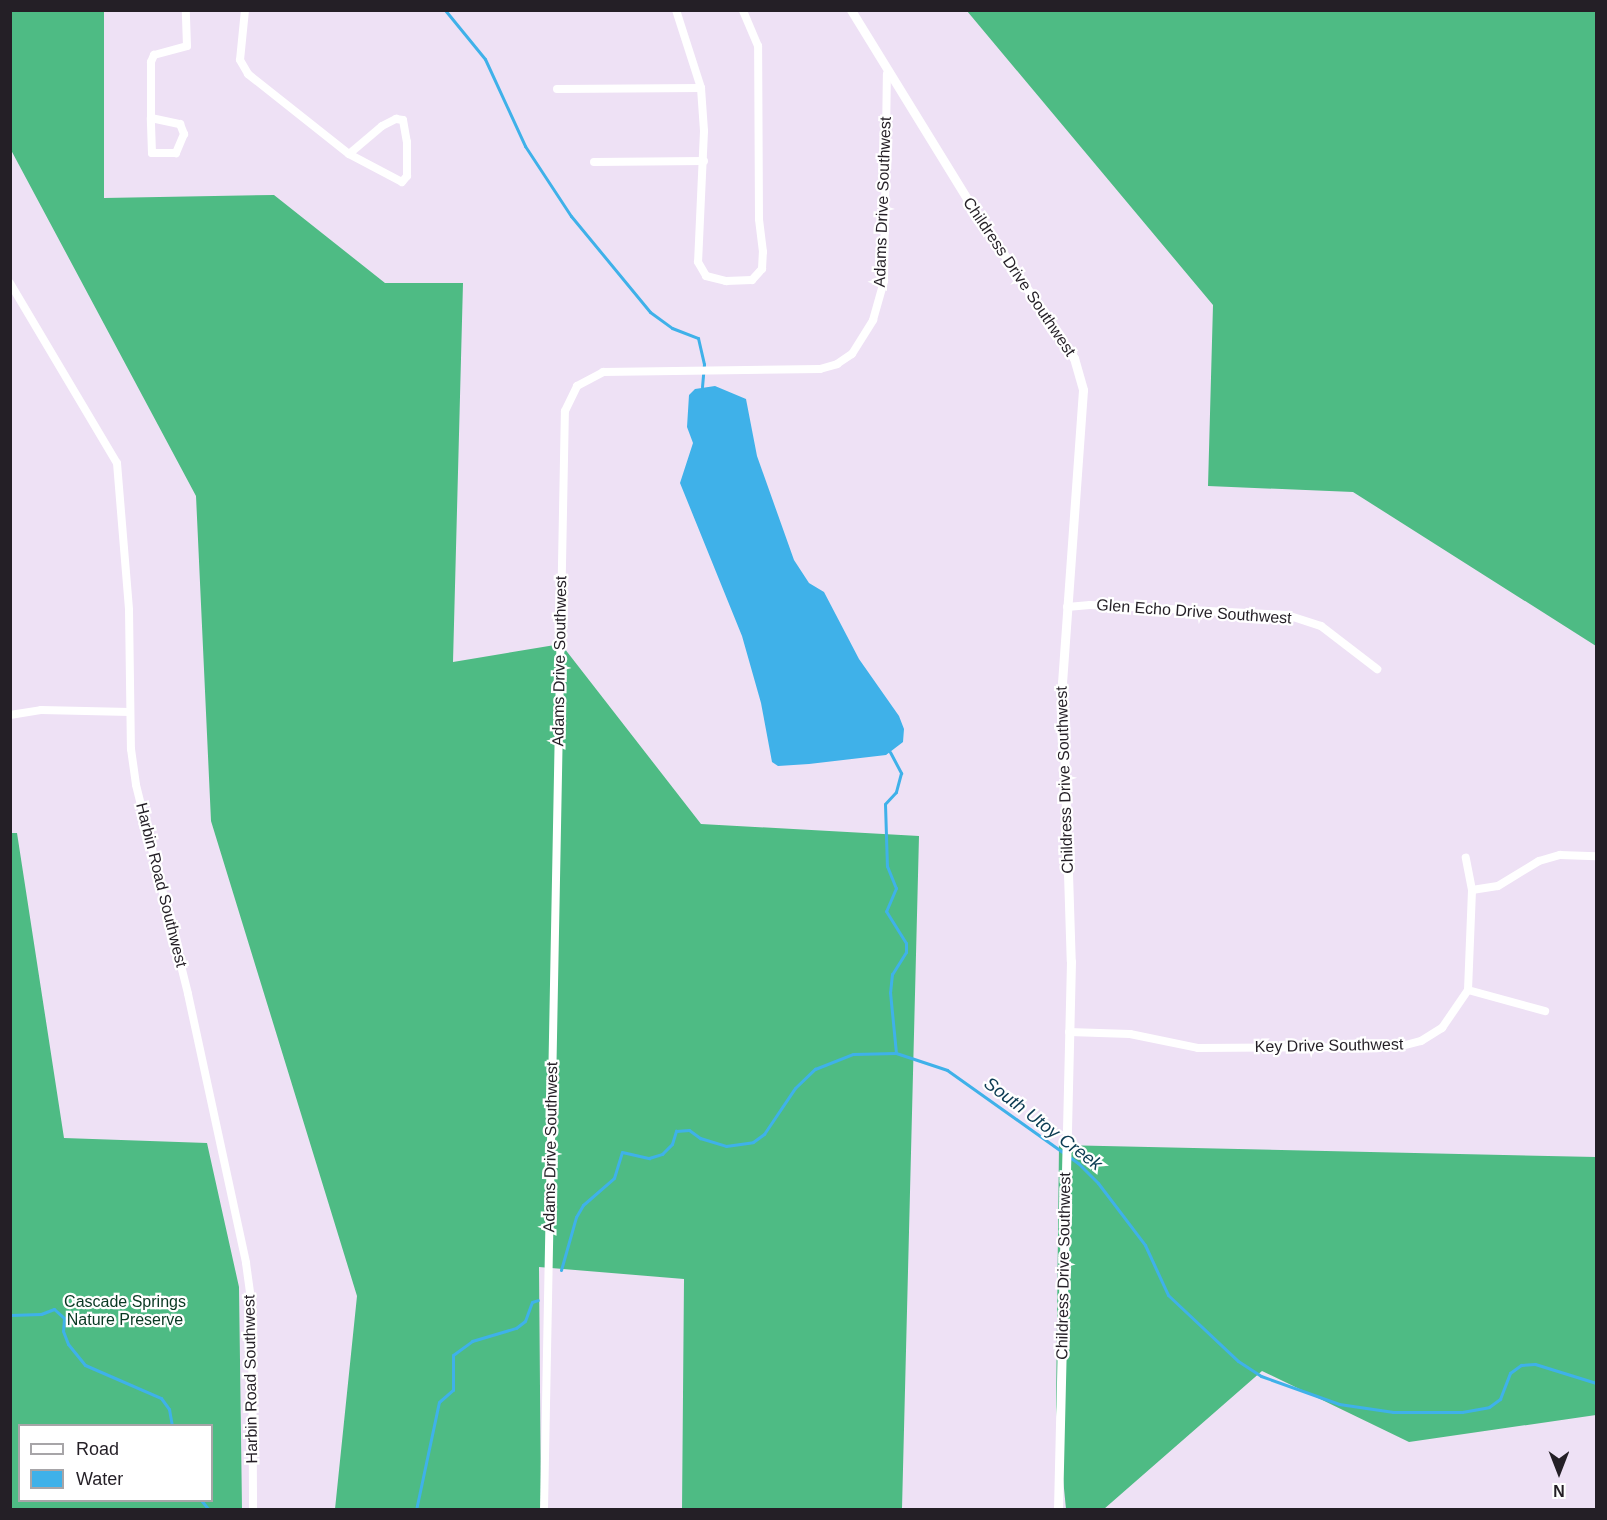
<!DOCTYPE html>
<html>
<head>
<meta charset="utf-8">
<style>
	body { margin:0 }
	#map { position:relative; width:1607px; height:1520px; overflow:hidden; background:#eee1f5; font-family:Arial,sans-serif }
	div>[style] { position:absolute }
	.forest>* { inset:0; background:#4ebb84 }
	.water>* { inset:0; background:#3fb1e9 }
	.stream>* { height:3px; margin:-1.5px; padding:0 1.5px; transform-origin:1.5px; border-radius:1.5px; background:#3fb1e9 }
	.minor>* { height:8px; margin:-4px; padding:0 4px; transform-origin:4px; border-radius:4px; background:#fff }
	.tertiary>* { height:9px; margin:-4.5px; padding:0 4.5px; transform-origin:4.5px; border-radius:4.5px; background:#fff }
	span { translate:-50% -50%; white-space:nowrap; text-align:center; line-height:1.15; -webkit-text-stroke:4.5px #fff; paint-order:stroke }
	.street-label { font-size:16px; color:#241f26 }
	.park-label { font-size:16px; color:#093923 }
	.water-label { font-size:18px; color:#0b3b52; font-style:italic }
	.frame { position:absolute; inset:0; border:12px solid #241f26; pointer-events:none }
	.legend { position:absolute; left:18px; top:1424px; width:195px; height:78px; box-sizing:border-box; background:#fff; border:2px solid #a7a5a8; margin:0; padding:8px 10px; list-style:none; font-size:18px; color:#241f26 }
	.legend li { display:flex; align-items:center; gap:12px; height:30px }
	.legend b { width:30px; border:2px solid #a7a5a8 }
	.north { position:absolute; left:1529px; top:1442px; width:60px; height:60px; -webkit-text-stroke:4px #fff; paint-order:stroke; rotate:180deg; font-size:16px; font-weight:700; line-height:24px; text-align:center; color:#241f26 }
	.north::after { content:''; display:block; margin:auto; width:21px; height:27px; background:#241f26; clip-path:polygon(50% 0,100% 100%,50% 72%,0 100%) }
</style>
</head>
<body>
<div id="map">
	<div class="forest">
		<i style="clip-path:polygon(10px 11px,104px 11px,104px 198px,274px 195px,385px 283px,463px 283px,453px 662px,561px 644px,701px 824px,919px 836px,902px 1509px,682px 1509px,684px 1279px,539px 1267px,541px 1509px,335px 1509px,357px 1296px,211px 821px,196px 496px,11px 150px)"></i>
		<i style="clip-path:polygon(967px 11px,1596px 11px,1596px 646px,1353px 492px,1208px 486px,1213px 305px)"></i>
		<i style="clip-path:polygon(evenodd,10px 833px,17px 833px,64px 1138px,207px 1143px,239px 1287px,242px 1509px,11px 1509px,10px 833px,20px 1426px,212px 1426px,212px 1500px,20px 1500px,20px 1426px)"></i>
		<i style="clip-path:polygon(1059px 1145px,1596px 1157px,1596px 1415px,1409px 1442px,1262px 1371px,1104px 1509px,1066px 1509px,1056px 1407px)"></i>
	</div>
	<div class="water">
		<i style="clip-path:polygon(715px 386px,746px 399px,757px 456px,794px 560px,809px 583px,824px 592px,859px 659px,899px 716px,904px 729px,903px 742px,886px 755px,809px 764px,778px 766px,772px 762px,761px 703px,742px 636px,680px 483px,693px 443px,687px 427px,689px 395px,695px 389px)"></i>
	</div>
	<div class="stream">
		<i style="left:445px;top:10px;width:63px;rotate:50.8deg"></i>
		<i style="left:485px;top:59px;width:96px;rotate:65.3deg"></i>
		<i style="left:525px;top:146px;width:84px;rotate:56.7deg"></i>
		<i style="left:571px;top:216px;width:124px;rotate:50.5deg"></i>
		<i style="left:650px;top:312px;width:27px;rotate:36deg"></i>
		<i style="left:672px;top:328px;width:28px;rotate:21deg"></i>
		<i style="left:698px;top:338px;width:27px;rotate:77deg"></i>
		<i style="left:704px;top:364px;width:23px;rotate:95deg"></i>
		<i style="left:890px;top:752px;width:24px;rotate:62deg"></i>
		<i style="left:901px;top:773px;width:20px;rotate:105deg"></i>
		<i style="left:896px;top:792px;width:16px;rotate:133deg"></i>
		<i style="left:885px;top:804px;width:62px;rotate:88.2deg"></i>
		<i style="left:887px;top:866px;width:24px;rotate:68deg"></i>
		<i style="left:896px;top:888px;width:25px;rotate:113deg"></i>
		<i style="left:886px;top:911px;width:38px;rotate:58deg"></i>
		<i style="left:906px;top:943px;width:9px;rotate:90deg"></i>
		<i style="left:906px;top:952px;width:26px;rotate:122deg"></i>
		<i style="left:892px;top:974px;width:18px;rotate:96deg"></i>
		<i style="left:890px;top:992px;width:61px;rotate:84.4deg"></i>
		<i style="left:561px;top:1270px;width:55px;rotate:-74.2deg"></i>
		<i style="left:576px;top:1217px;width:14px;rotate:-60deg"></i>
		<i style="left:583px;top:1205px;width:41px;rotate:-41.1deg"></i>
		<i style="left:614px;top:1178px;width:27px;rotate:-73deg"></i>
		<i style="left:622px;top:1152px;width:28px;rotate:13deg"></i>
		<i style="left:649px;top:1158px;width:14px;rotate:-17deg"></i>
		<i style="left:662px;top:1154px;width:14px;rotate:-45deg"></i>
		<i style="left:672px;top:1144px;width:14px;rotate:-73deg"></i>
		<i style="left:676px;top:1131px;width:13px;rotate:-4deg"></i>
		<i style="left:689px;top:1130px;width:14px;rotate:36deg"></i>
		<i style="left:700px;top:1138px;width:27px;rotate:17deg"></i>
		<i style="left:726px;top:1146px;width:27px;rotate:-8deg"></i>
		<i style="left:753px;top:1142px;width:14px;rotate:-36deg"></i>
		<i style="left:764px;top:1134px;width:55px;rotate:-56deg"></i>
		<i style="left:795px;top:1088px;width:28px;rotate:-44deg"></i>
		<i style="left:815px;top:1069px;width:41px;rotate:-21.5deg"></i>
		<i style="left:853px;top:1054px;width:43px;rotate:-1.3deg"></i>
		<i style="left:896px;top:1053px;width:54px;rotate:18.4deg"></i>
		<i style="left:947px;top:1070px;width:161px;rotate:35.4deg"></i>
		<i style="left:1078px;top:1163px;width:28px;rotate:45deg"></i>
		<i style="left:1098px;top:1183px;width:78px;rotate:52.8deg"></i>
		<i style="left:1145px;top:1245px;width:55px;rotate:65.3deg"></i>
		<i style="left:1168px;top:1295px;width:96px;rotate:43.3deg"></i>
		<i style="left:1238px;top:1361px;width:27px;rotate:33deg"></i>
		<i style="left:1261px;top:1376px;width:83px;rotate:19.7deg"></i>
		<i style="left:1339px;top:1404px;width:55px;rotate:8.4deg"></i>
		<i style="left:1393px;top:1412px;width:69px"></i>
		<i style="left:1462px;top:1412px;width:27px;rotate:-10deg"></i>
		<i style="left:1489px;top:1407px;width:14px;rotate:-36deg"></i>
		<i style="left:1500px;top:1399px;width:28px;rotate:-69deg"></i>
		<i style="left:1510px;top:1373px;width:14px;rotate:-36deg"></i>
		<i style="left:1521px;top:1365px;width:14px;rotate:-4deg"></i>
		<i style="left:1535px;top:1364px;width:64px;rotate:17.3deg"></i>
		<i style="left:10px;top:1315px;width:31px;rotate:-2deg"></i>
		<i style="left:41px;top:1314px;width:14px;rotate:-21deg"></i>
		<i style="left:54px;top:1309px;width:13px;rotate:42deg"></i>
		<i style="left:64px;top:1318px;width:13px;rotate:94deg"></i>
		<i style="left:63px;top:1331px;width:14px;rotate:69deg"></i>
		<i style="left:68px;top:1344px;width:27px;rotate:51deg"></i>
		<i style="left:85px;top:1365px;width:83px;rotate:23.5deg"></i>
		<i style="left:161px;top:1398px;width:14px;rotate:54deg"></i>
		<i style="left:169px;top:1409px;width:17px;rotate:80deg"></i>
		<i style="left:201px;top:1500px;width:13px;rotate:51deg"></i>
		<i style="left:416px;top:1510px;width:110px;rotate:-78deg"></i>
		<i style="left:439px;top:1402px;width:18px;rotate:-41deg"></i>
		<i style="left:453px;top:1390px;width:35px;rotate:-90deg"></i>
		<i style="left:453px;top:1355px;width:24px;rotate:-36deg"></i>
		<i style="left:472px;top:1341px;width:46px;rotate:-16.5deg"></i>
		<i style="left:516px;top:1328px;width:11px;rotate:-38deg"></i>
		<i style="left:525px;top:1321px;width:20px;rotate:-70deg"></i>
		<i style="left:532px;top:1302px;width:6px;rotate:-18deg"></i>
	</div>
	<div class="minor">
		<i style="left:245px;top:10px;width:50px;rotate:95.7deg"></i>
		<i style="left:240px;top:60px;width:16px;rotate:60deg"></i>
		<i style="left:248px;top:74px;width:129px;rotate:38.4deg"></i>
		<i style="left:676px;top:10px;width:82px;rotate:72.2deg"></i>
		<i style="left:701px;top:88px;width:43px;rotate:86deg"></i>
		<i style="left:704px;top:131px;width:131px;rotate:92.6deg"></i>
		<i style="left:698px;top:262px;width:16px;rotate:60deg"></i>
		<i style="left:706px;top:276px;width:21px;rotate:14deg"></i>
		<i style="left:726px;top:281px;width:26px;rotate:-2deg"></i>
		<i style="left:752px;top:280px;width:15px;rotate:-48deg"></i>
		<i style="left:762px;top:269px;width:17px;rotate:-87deg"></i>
		<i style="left:763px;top:252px;width:33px;rotate:-97deg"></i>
		<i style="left:759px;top:219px;width:173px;rotate:-90.3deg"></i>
		<i style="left:758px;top:46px;width:39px;rotate:-113deg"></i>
		<i style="left:557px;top:89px;width:144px;rotate:-0.4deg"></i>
		<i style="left:151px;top:118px;width:30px;rotate:12deg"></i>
		<i style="left:180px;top:124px;width:11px;rotate:68deg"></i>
		<i style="left:184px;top:134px;width:21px;rotate:113deg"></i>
		<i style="left:176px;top:153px;width:24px;rotate:180deg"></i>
		<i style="left:152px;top:153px;width:35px;rotate:-92deg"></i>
		<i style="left:151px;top:118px;width:56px;rotate:-90deg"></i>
		<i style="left:151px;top:62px;width:8px;rotate:-67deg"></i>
		<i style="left:154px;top:55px;width:34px;rotate:-15deg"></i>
		<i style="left:187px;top:46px;width:36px;rotate:-92deg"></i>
		<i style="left:396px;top:119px;width:7px;rotate:8deg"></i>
		<i style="left:403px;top:120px;width:22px;rotate:80deg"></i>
		<i style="left:407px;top:142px;width:34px;rotate:90deg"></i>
		<i style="left:407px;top:176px;width:8px;rotate:130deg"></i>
		<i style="left:402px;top:182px;width:60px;rotate:-152.2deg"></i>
		<i style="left:349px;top:154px;width:43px;rotate:-40.3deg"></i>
		<i style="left:382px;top:126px;width:16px;rotate:-27deg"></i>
		<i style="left:594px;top:162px;width:110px;rotate:-0.5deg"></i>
		<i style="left:10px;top:283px;width:209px;rotate:59.3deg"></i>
		<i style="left:117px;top:463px;width:147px;rotate:85.3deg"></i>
		<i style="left:129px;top:610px;width:139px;rotate:89.2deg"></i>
		<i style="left:131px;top:749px;width:36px;rotate:82deg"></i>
		<i style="left:136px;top:785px;width:215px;rotate:76deg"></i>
		<i style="left:188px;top:994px;width:275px;rotate:77.8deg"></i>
		<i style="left:246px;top:1263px;width:44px;rotate:82.2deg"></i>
		<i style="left:252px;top:1307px;width:203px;rotate:89.7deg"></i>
		<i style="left:1067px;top:607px;width:23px;rotate:-5deg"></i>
		<i style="left:1090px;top:605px;width:197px;rotate:2.9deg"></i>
		<i style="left:1287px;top:615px;width:36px;rotate:18deg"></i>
		<i style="left:1321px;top:626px;width:71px;rotate:37.5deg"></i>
		<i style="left:10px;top:715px;width:31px;rotate:-9deg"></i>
		<i style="left:41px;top:710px;width:89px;rotate:1.3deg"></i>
		<i style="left:1472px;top:890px;width:26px;rotate:-9deg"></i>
		<i style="left:1498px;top:886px;width:48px;rotate:-31.4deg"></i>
		<i style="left:1539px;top:861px;width:22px;rotate:-16deg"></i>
		<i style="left:1560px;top:855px;width:36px;rotate:2deg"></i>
		<i style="left:1468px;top:990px;width:80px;rotate:15.3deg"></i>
		<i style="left:1069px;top:1032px;width:61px;rotate:1.9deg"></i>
		<i style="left:1130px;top:1034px;width:69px;rotate:11.6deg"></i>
		<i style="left:1198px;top:1048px;width:200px;rotate:-0.3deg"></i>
		<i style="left:1398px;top:1047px;width:24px;rotate:-15deg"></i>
		<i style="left:1421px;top:1041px;width:25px;rotate:-32deg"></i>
		<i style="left:1442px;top:1028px;width:46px;rotate:-55.6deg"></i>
		<i style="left:1468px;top:990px;width:100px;rotate:-87.7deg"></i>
		<i style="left:1472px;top:890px;width:33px;rotate:-101deg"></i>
		<i style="left:544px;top:1510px;width:1099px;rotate:-88.91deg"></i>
		<i style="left:565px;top:411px;width:28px;rotate:-64deg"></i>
		<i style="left:577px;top:386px;width:30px;rotate:-28deg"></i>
		<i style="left:603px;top:372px;width:217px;rotate:-0.8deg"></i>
		<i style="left:820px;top:369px;width:18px;rotate:-16deg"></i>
		<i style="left:837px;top:364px;width:18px;rotate:-34deg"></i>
		<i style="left:852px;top:354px;width:40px;rotate:-58deg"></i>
		<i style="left:873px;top:320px;width:41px;rotate:-74.2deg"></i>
		<i style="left:884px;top:281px;width:207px;rotate:-89.2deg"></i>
	</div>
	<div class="tertiary">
		<i style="left:851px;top:10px;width:231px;rotate:58.4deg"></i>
		<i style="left:972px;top:207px;width:182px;rotate:56deg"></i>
		<i style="left:1074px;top:358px;width:33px;rotate:74deg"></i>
		<i style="left:1083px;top:390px;width:293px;rotate:94.1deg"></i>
		<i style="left:1062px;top:682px;width:279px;rotate:88.2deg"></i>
		<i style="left:1071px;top:961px;width:549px;rotate:91.36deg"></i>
	</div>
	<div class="street-label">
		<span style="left:883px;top:202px;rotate:-88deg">Adams Drive Southwest</span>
		<span style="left:1019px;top:277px;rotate:56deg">Childress Drive Southwest</span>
		<span style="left:1194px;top:612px;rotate:4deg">Glen Echo Drive Southwest</span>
		<span style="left:560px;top:661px;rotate:-89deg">Adams Drive Southwest</span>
		<span style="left:1065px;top:780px;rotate:-92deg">Childress Drive Southwest</span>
		<span style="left:161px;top:885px;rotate:76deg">Harbin Road Southwest</span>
		<span style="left:1329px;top:1046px;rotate:-1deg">Key Drive Southwest</span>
		<span style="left:551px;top:1147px;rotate:-89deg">Adams Drive Southwest</span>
		<span style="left:1064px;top:1266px;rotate:-89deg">Childress Drive Southwest</span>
		<span style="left:251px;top:1379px;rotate:-91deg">Harbin Road Southwest</span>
	</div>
	<div class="park-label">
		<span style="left:125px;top:1311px">Cascade Springs<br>Nature Preserve</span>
	</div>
	<div class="water-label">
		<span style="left:1043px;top:1124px;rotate:37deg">South Utoy Creek</span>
	</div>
	<div class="frame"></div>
	<ul class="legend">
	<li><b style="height:8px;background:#fff"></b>Road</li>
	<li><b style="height:16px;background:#3fb1e9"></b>Water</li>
	</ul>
	<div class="north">N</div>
</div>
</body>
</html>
